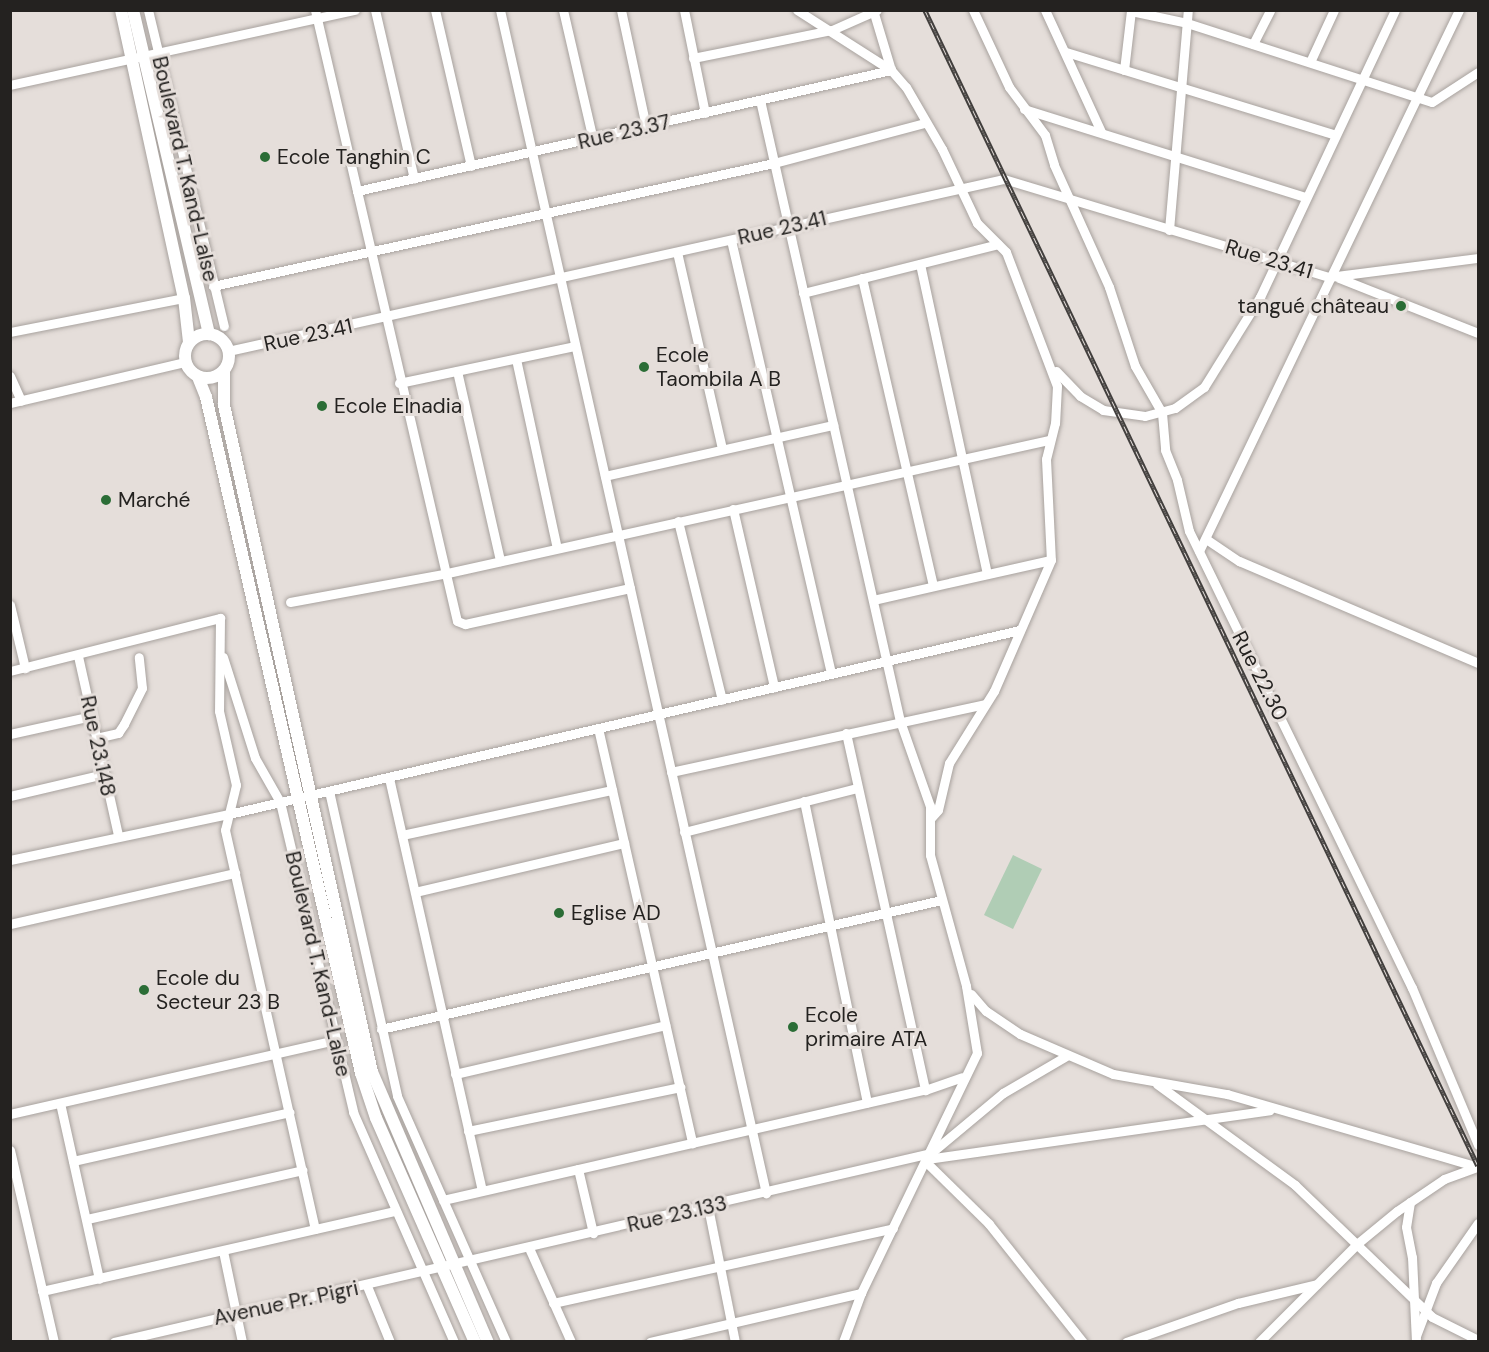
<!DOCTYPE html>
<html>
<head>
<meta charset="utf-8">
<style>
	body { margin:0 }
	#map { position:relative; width:1489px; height:1352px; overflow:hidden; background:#e5deda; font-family:"DM Sans",sans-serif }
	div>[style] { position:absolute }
	.green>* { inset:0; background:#b0cdb5 }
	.roads { filter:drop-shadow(0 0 2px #a8a29e) drop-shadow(0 0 2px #a8a29e) }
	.minor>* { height:9px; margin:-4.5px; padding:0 4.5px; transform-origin:4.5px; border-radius:4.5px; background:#fff }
	.major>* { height:12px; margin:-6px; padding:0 6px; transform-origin:6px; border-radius:6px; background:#fff }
	.major>.ring { margin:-6px; padding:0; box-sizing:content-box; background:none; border:12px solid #fff; border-radius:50% }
	.rail>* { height:4.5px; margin-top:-2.25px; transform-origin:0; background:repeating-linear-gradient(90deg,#e5deda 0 7px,#423f3d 0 14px); box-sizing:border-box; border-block:2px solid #423f3d }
	.dots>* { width:16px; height:16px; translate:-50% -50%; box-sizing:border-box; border:3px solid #e5deda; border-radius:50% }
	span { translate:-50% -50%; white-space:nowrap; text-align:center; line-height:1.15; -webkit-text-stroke:6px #e5deda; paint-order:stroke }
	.street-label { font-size:21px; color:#242220 }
	.poi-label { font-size:21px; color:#242220 }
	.left { translate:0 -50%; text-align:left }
	.right { translate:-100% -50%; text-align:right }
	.frame { position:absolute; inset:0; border:12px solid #242220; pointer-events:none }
</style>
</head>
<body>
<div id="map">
	<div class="green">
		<i style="clip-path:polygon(1013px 855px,1042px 869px,1013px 929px,984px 915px)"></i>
	</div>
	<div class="roads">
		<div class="minor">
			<i style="left:148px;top:10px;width:325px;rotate:76.5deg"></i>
			<i style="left:315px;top:10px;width:627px;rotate:76.92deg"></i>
			<i style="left:457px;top:621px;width:9px;rotate:21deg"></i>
			<i style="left:465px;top:624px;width:169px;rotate:-12.3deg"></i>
			<i style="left:375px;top:10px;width:173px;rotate:77deg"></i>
			<i style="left:435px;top:10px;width:160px;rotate:77deg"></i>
			<i style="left:500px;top:10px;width:1213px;rotate:77.33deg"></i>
			<i style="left:563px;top:10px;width:133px;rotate:77deg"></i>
			<i style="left:621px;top:10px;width:120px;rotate:77.9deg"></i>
			<i style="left:684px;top:10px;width:105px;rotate:78.5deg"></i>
			<i style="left:797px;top:10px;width:112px;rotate:32.6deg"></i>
			<i style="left:873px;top:10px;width:63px;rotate:73.3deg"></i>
			<i style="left:891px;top:70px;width:23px;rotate:49deg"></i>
			<i style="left:906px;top:87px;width:72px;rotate:59.9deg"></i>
			<i style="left:942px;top:149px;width:82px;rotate:64.7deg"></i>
			<i style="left:977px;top:223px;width:41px;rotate:45deg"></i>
			<i style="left:1006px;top:252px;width:143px;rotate:69.2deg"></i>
			<i style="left:1057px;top:386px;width:37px;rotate:93deg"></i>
			<i style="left:1055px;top:423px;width:37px;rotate:104deg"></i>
			<i style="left:1046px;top:459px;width:101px;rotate:87.2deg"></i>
			<i style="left:1051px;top:560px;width:143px;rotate:113.5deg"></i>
			<i style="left:994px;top:691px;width:85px;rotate:122deg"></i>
			<i style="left:949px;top:763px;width:48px;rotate:103.2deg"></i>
			<i style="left:938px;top:810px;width:12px;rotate:132deg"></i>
			<i style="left:973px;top:10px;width:85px;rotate:64.9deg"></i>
			<i style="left:1009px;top:87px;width:60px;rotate:53.1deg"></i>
			<i style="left:1045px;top:135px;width:31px;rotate:73deg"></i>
			<i style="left:1054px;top:165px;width:134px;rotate:65.7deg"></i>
			<i style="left:1109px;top:287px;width:83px;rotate:71.8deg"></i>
			<i style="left:1135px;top:366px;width:54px;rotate:60.1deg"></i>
			<i style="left:1162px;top:413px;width:37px;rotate:85deg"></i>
			<i style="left:1165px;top:450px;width:32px;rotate:68deg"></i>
			<i style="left:1177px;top:480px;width:52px;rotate:76.8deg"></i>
			<i style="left:1189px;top:531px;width:509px;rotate:63.99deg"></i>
			<i style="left:1412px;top:988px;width:170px;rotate:67.2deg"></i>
			<i style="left:1045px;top:10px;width:134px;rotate:65.3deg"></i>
			<i style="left:1131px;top:11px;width:57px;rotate:12.1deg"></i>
			<i style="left:1187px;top:23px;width:257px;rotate:17.9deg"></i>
			<i style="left:1432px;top:102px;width:55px;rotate:-33.1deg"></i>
			<i style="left:1253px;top:44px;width:38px;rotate:-63deg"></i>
			<i style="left:1066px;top:52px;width:282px;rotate:17.1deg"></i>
			<i style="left:693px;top:58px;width:142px;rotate:-11.4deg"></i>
			<i style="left:832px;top:30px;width:49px;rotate:-24deg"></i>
			<i style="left:1310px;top:62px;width:57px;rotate:-65.2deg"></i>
			<i style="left:1124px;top:70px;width:60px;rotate:-83.3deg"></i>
			<i style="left:10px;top:85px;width:353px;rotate:-12.3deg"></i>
			<i style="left:760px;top:100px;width:637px;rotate:77.3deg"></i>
			<i style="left:900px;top:721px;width:90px;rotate:70.6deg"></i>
			<i style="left:930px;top:806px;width:49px;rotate:90deg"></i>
			<i style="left:930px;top:855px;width:136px;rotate:74.6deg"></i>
			<i style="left:966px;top:986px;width:68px;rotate:80.7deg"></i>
			<i style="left:977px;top:1053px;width:267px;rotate:115.8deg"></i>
			<i style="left:861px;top:1293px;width:52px;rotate:110.2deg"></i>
			<i style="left:1024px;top:109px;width:294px;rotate:17.4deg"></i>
			<i style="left:357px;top:191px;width:548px;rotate:-12.77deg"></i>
			<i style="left:1169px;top:230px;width:221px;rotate:-85.1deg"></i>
			<i style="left:731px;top:240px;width:445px;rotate:77deg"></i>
			<i style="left:677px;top:252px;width:202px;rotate:77.1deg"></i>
			<i style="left:920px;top:264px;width:317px;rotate:77.8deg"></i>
			<i style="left:862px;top:278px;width:316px;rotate:77deg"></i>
			<i style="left:1339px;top:278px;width:149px;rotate:21.6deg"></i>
			<i style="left:213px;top:286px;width:574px;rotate:-12.37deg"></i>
			<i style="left:774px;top:163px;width:155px;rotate:-14.9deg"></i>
			<i style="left:803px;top:293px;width:201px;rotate:-14.1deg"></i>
			<i style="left:10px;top:332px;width:177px;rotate:-11.1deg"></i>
			<i style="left:228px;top:351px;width:795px;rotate:-12.5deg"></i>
			<i style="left:1004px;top:179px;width:339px;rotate:16.8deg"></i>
			<i style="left:1329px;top:277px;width:150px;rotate:-7.3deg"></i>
			<i style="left:516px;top:359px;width:193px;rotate:77.8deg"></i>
			<i style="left:457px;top:371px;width:195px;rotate:77.2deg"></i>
			<i style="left:1056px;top:371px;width:35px;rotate:46deg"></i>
			<i style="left:1080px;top:396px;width:27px;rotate:31deg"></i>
			<i style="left:1103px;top:410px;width:42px;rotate:8.1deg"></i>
			<i style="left:1145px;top:416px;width:31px;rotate:-15deg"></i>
			<i style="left:1175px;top:408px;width:36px;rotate:-36deg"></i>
			<i style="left:1204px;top:387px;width:106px;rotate:-58.1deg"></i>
			<i style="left:1260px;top:297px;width:317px;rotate:-64.8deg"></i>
			<i style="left:10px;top:376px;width:27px;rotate:66deg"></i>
			<i style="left:399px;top:383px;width:179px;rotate:-11.9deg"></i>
			<i style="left:10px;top:403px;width:180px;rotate:-13.2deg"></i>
			<i style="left:605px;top:476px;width:234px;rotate:-12.6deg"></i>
			<i style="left:733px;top:509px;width:183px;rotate:77deg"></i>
			<i style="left:678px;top:521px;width:184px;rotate:76.2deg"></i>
			<i style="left:1206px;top:539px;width:40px;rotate:34deg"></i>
			<i style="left:1239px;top:561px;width:260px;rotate:23.1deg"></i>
			<i style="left:1199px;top:551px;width:600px;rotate:-64.33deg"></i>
			<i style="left:873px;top:600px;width:182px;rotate:-12.7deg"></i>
			<i style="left:290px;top:602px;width:156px;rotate:-10.4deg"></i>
			<i style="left:443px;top:574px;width:621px;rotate:-12.47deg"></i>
			<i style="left:10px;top:605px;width:65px;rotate:76.6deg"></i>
			<i style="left:78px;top:656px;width:183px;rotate:77.4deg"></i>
			<i style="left:223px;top:657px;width:106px;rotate:72.4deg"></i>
			<i style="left:255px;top:758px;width:51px;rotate:60.4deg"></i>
			<i style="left:280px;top:802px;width:318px;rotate:76.7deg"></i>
			<i style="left:353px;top:1112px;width:251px;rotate:66.3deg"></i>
			<i style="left:10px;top:671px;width:217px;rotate:-14.2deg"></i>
			<i style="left:220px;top:618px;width:93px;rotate:90.6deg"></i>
			<i style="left:219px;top:711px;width:76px;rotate:77.1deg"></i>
			<i style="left:236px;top:785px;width:46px;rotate:103.7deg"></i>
			<i style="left:225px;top:830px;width:409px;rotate:77.3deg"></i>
			<i style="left:598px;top:728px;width:426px;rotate:77.2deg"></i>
			<i style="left:846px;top:733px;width:366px;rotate:77.5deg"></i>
			<i style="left:10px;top:734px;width:83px;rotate:-12.5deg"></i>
			<i style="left:96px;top:738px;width:23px;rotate:-13deg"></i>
			<i style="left:118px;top:733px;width:11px;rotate:-56deg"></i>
			<i style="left:124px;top:724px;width:40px;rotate:-63.4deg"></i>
			<i style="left:142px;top:688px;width:31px;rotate:-96deg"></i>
			<i style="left:671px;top:772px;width:321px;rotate:-12.2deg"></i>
			<i style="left:389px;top:778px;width:423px;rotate:77.3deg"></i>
			<i style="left:329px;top:791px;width:312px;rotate:77.4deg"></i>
			<i style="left:397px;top:1096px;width:269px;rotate:66.1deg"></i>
			<i style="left:10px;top:796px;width:97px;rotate:-13.2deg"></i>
			<i style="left:804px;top:801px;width:308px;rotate:78.2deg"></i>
			<i style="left:684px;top:832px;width:179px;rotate:-14.3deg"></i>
			<i style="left:402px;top:835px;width:215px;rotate:-12.1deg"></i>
			<i style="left:10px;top:860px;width:224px;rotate:-11.9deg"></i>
			<i style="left:229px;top:814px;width:812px;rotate:-13.1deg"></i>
			<i style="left:415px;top:892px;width:215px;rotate:-13.2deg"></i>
			<i style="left:10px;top:924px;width:231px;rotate:-12.8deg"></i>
			<i style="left:971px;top:994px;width:23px;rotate:49deg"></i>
			<i style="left:986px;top:1011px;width:41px;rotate:34.1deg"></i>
			<i style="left:1020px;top:1034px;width:101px;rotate:23.3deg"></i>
			<i style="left:1113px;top:1074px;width:116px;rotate:10deg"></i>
			<i style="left:1227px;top:1094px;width:261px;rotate:16.2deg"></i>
			<i style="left:381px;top:1029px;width:575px;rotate:-12.97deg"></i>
			<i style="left:455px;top:1074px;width:216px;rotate:-13.1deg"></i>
			<i style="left:1157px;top:1084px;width:171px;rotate:36.2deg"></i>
			<i style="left:1295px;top:1185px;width:190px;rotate:43.9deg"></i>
			<i style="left:1432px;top:1317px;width:51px;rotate:26.6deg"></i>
			<i style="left:60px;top:1103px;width:180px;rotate:77.5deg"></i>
			<i style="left:10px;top:1114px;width:333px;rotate:-12.8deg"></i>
			<i style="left:468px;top:1131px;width:217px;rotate:-11.7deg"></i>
			<i style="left:10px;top:1150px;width:197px;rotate:77.1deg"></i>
			<i style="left:927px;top:1159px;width:346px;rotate:-8.1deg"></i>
			<i style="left:73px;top:1161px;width:222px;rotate:-12.7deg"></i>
			<i style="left:926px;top:1162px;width:88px;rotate:44.5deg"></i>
			<i style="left:989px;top:1224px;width:151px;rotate:51.5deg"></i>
			<i style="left:578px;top:1169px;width:66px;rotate:76.8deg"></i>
			<i style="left:443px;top:1200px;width:494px;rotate:-12.9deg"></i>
			<i style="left:925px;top:1090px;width:39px;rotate:-19deg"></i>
			<i style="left:1410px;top:1202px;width:25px;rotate:99deg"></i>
			<i style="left:1406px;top:1227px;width:31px;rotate:79deg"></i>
			<i style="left:1412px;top:1257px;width:85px;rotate:87.3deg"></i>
			<i style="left:708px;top:1207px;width:138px;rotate:78.7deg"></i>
			<i style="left:87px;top:1219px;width:221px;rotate:-12.8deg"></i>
			<i style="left:529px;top:1248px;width:103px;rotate:65.9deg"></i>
			<i style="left:223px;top:1251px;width:93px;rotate:78.2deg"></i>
			<i style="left:367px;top:1286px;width:61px;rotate:67.7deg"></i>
			<i style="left:42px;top:1291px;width:361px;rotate:-12.8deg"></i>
			<i style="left:553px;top:1303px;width:348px;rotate:-12.4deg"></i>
			<i style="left:1416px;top:1336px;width:57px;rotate:-69.3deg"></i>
			<i style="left:1436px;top:1283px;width:73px;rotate:-55deg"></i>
			<i style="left:114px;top:1342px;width:839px;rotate:-13.03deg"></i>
			<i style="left:931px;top:1153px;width:94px;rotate:-39.8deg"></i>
			<i style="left:1003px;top:1093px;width:75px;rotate:-30.3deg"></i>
			<i style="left:650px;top:1342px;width:217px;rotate:-13.1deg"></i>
			<i style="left:1126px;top:1342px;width:119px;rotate:-19.2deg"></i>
			<i style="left:1238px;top:1303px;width:81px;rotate:-13.5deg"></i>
			<i style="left:1259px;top:1342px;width:140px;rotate:-45deg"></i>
			<i style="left:1358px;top:1243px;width:50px;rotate:-39.4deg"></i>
			<i style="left:1397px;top:1211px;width:57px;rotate:-34.2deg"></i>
			<i style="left:1444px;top:1179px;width:35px;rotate:-20deg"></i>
		</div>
		<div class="major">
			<i style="left:121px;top:10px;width:295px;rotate:77.7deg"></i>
			<i style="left:184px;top:298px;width:44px;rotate:83.5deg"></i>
			<i style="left:133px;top:10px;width:333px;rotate:76.8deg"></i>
			<i class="ring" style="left:185px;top:334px;width:32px;height:32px"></i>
			<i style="left:224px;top:371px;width:34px;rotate:90deg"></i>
			<i style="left:224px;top:405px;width:683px;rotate:77.49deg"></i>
			<i style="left:372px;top:1072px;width:294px;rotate:66.8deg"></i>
			<i style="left:198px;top:377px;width:22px;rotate:68deg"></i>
			<i style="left:206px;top:397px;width:694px;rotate:77.09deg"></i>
			<i style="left:361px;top:1073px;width:47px;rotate:71.6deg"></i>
			<i style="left:376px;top:1118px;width:245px;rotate:66.2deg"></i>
		</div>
	</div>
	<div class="rail">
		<i style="left:925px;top:10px;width:1281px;rotate:64.43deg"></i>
	</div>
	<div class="dots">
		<i style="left:265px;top:157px;background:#2b6d36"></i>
		<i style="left:1401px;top:306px;background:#2b6d36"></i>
		<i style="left:644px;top:367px;background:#2b6d36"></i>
		<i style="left:322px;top:406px;background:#2b6d36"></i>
		<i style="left:106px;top:500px;background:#2b6d36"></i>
		<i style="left:559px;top:913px;background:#2b6d36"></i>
		<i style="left:144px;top:990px;background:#2b6d36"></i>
		<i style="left:793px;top:1027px;background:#2b6d36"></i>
	</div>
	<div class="street-label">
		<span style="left:624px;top:132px;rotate:-13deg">Rue 23.37</span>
		<span style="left:185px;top:169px;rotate:77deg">Boulevard T. Kand-Lalse</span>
		<span style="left:782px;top:228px;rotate:-13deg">Rue 23.41</span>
		<span style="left:1269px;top:259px;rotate:17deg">Rue 23.41</span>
		<span style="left:308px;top:335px;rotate:-12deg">Rue 23.41</span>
		<span style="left:1260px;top:676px;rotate:63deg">Rue 22.30</span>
		<span style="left:98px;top:746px;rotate:78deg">Rue 23.148</span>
		<span style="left:318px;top:964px;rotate:77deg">Boulevard T. Kand-Lalse</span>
		<span style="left:677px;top:1214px;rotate:-13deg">Rue 23.133</span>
		<span style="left:286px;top:1303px;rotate:-12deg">Avenue Pr. Pigri</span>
	</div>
	<div class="poi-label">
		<span class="left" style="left:277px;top:157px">Ecole Tanghin C</span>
		<span class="right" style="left:1389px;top:306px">tangué château</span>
		<span class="left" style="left:656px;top:367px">Ecole<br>Taombila A B</span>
		<span class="left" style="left:334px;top:406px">Ecole Elnadia</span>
		<span class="left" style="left:118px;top:500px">Marché</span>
		<span class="left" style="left:571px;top:913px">Eglise AD</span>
		<span class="left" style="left:156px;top:990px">Ecole du<br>Secteur 23 B</span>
		<span class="left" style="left:805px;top:1027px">Ecole<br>primaire ATA</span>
	</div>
	<div class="frame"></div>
</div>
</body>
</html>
